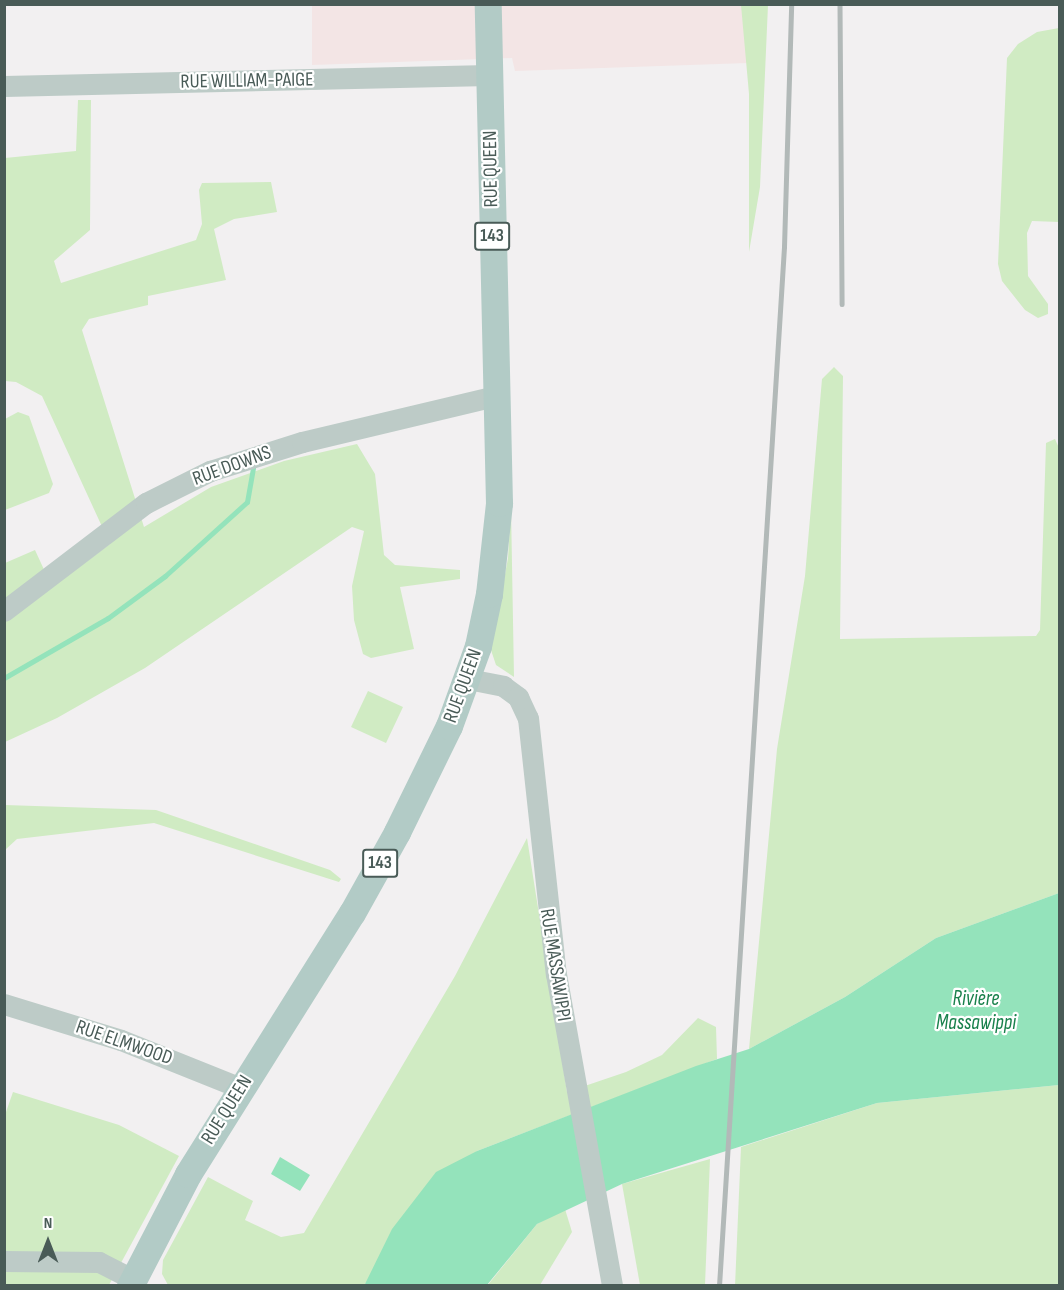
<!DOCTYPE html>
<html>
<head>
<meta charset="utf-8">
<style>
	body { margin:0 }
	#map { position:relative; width:1064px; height:1290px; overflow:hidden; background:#f2f0f1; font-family:"Sofia Sans Condensed",sans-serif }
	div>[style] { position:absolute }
	.commercial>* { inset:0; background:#f3e5e5 }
	.green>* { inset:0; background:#d0ebc3 }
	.water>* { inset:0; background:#94e3bb }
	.stream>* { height:5px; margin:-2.5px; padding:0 2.5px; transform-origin:2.5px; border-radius:2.5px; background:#94e3bb }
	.minor>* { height:21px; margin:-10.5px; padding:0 10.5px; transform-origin:10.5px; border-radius:10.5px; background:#bdcbc7 }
	.major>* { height:27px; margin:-13.5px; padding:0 13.5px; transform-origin:13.5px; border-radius:13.5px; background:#b2cbc6 }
	.rail>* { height:4.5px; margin:-2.25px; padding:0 2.25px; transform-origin:2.25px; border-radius:2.25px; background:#b2b9b8 }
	span { translate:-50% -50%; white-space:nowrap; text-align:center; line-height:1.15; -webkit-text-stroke:4.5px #fff; paint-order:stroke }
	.shield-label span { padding:2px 4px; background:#fff; border:2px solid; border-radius:4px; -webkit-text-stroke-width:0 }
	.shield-label { font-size:18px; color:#495b57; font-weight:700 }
	.street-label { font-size:20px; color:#495b57 }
	.water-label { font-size:21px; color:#19814c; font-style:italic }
	.frame { position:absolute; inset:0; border:6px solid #495b57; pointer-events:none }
	.north { position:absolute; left:18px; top:1212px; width:60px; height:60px; -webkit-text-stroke:4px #fff; paint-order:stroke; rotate:0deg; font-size:16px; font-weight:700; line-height:24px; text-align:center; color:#495b57 }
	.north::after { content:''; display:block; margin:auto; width:21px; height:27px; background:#495b57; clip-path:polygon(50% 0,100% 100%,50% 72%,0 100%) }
</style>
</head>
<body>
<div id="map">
	<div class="commercial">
		<i style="clip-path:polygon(312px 5px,747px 5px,748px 63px,515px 71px,512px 58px,312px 65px)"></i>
	</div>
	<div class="green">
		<i style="clip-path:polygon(741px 5px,768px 5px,760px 187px,749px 252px,749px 94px)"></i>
		<i style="clip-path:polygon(1059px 28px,1059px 222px,1032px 221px,1027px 233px,1028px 276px,1048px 304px,1048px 314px,1038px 318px,1025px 310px,1002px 281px,998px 264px,1007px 58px,1018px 44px,1037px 32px)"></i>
		<i style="clip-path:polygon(78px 100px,91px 100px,90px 230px,54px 261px,61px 283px,196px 240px,202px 224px,199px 190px,202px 183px,271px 182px,277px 212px,234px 219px,214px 229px,226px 280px,148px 296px,148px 305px,89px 319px,82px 330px,144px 527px,211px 487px,284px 461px,357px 444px,375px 474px,384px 555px,395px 565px,460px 570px,460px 579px,400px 587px,414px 649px,371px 658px,363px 654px,354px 620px,352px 586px,364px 531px,352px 527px,145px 668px,57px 718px,5px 742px,5px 563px,35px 550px,52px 587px,110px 544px,42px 396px,16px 382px,5px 381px,5px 158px,76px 151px)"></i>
		<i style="clip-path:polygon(834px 367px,843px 376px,840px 639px,1036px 636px,1040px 630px,1046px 443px,1055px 439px,1059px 448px,1059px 893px,936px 938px,845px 997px,749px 1049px,777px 749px,805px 576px,822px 379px)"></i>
		<i style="clip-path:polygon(18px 412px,29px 416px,53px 484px,49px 493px,5px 510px,5px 419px)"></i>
		<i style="clip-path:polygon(511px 508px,514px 677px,496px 665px,491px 650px,508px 558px)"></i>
		<i style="clip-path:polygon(368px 691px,403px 707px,386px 743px,351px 727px)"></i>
		<i style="clip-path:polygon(5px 805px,156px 810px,330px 870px,341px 879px,339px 882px,154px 823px,17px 839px,5px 850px)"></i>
		<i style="clip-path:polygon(527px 838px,567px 1092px,626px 1072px,662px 1055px,698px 1018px,716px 1027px,717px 1059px,477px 1151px,364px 1285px,168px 1285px,162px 1274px,163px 1260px,208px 1177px,253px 1201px,245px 1220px,281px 1237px,304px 1233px,455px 976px)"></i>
		<i style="clip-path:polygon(1059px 1085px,1059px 1285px,735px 1286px,741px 1147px,877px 1103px)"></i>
		<i style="clip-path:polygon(13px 1092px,119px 1125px,179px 1156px,109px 1285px,5px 1286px,6px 1112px)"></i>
		<i style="clip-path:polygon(710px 1159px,705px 1285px,640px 1285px,622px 1184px)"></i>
		<i style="clip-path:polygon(565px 1209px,572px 1232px,540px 1285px,487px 1286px,537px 1224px)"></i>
	</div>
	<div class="water">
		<i style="clip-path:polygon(1059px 893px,1059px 1085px,877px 1103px,622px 1184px,537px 1224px,487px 1285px,364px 1286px,392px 1229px,436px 1172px,477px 1151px,696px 1066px,749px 1049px,845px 997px,936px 938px)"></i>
		<i style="clip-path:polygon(280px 1157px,310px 1175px,300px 1191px,271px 1174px)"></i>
	</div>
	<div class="stream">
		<i style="left:4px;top:678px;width:120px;rotate:-30deg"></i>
		<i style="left:108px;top:618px;width:71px;rotate:-36.4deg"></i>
		<i style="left:165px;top:576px;width:110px;rotate:-42.1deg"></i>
		<i style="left:247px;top:502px;width:40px;rotate:-80deg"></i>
	</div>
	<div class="minor">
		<i style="left:4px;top:86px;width:485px;rotate:-1.3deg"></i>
		<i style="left:4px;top:611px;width:178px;rotate:-37.3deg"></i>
		<i style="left:146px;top:503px;width:72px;rotate:-26.6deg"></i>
		<i style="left:210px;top:471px;width:96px;rotate:-17.5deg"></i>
		<i style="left:302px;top:442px;width:198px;rotate:-13.4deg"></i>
		<i style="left:468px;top:679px;width:36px;rotate:11deg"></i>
		<i style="left:503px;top:686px;width:19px;rotate:36deg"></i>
		<i style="left:518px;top:697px;width:23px;rotate:65deg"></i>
		<i style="left:528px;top:718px;width:258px;rotate:83.8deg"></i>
		<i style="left:556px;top:974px;width:317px;rotate:79.8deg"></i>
		<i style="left:4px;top:1004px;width:122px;rotate:17.1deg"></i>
		<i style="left:121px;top:1040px;width:129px;rotate:21.8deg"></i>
		<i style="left:4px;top:1261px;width:95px;rotate:0.6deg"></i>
		<i style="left:99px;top:1262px;width:38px;rotate:27deg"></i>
	</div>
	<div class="major">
		<i style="left:130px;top:1286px;width:126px;rotate:-62.6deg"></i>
		<i style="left:188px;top:1174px;width:308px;rotate:-57.9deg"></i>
		<i style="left:352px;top:913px;width:93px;rotate:-60.9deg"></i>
		<i style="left:397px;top:832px;width:118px;rotate:-63.9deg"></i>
		<i style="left:449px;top:726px;width:85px;rotate:-70.1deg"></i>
		<i style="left:478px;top:646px;width:53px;rotate:-78.1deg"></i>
		<i style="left:489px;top:594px;width:92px;rotate:-83.7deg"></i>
		<i style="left:499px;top:503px;width:499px;rotate:-91.3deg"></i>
	</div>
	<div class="rail">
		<i style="left:840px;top:4px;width:300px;rotate:89.6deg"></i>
		<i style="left:719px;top:1286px;width:1041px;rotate:-86.42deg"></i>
		<i style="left:784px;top:247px;width:243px;rotate:-88.3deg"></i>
	</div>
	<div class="shield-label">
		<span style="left:492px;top:236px">143</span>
		<span style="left:380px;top:863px">143</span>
	</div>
	<div class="street-label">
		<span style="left:247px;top:81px;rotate:-1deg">RUE WILLIAM-PAIGE</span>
		<span style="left:491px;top:169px;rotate:-91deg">RUE QUEEN</span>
		<span style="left:232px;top:466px;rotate:-20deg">RUE DOWNS</span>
		<span style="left:463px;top:686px;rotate:-70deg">RUE QUEEN</span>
		<span style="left:555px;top:965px;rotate:81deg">RUE MASSAWIPPI</span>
		<span style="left:124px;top:1043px;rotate:19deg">RUE ELMWOOD</span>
		<span style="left:227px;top:1110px;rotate:-58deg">RUE QUEEN</span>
	</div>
	<div class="water-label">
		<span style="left:976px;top:1011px">Rivière<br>Massawippi</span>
	</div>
	<div class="frame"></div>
	<div class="north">N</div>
</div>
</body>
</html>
